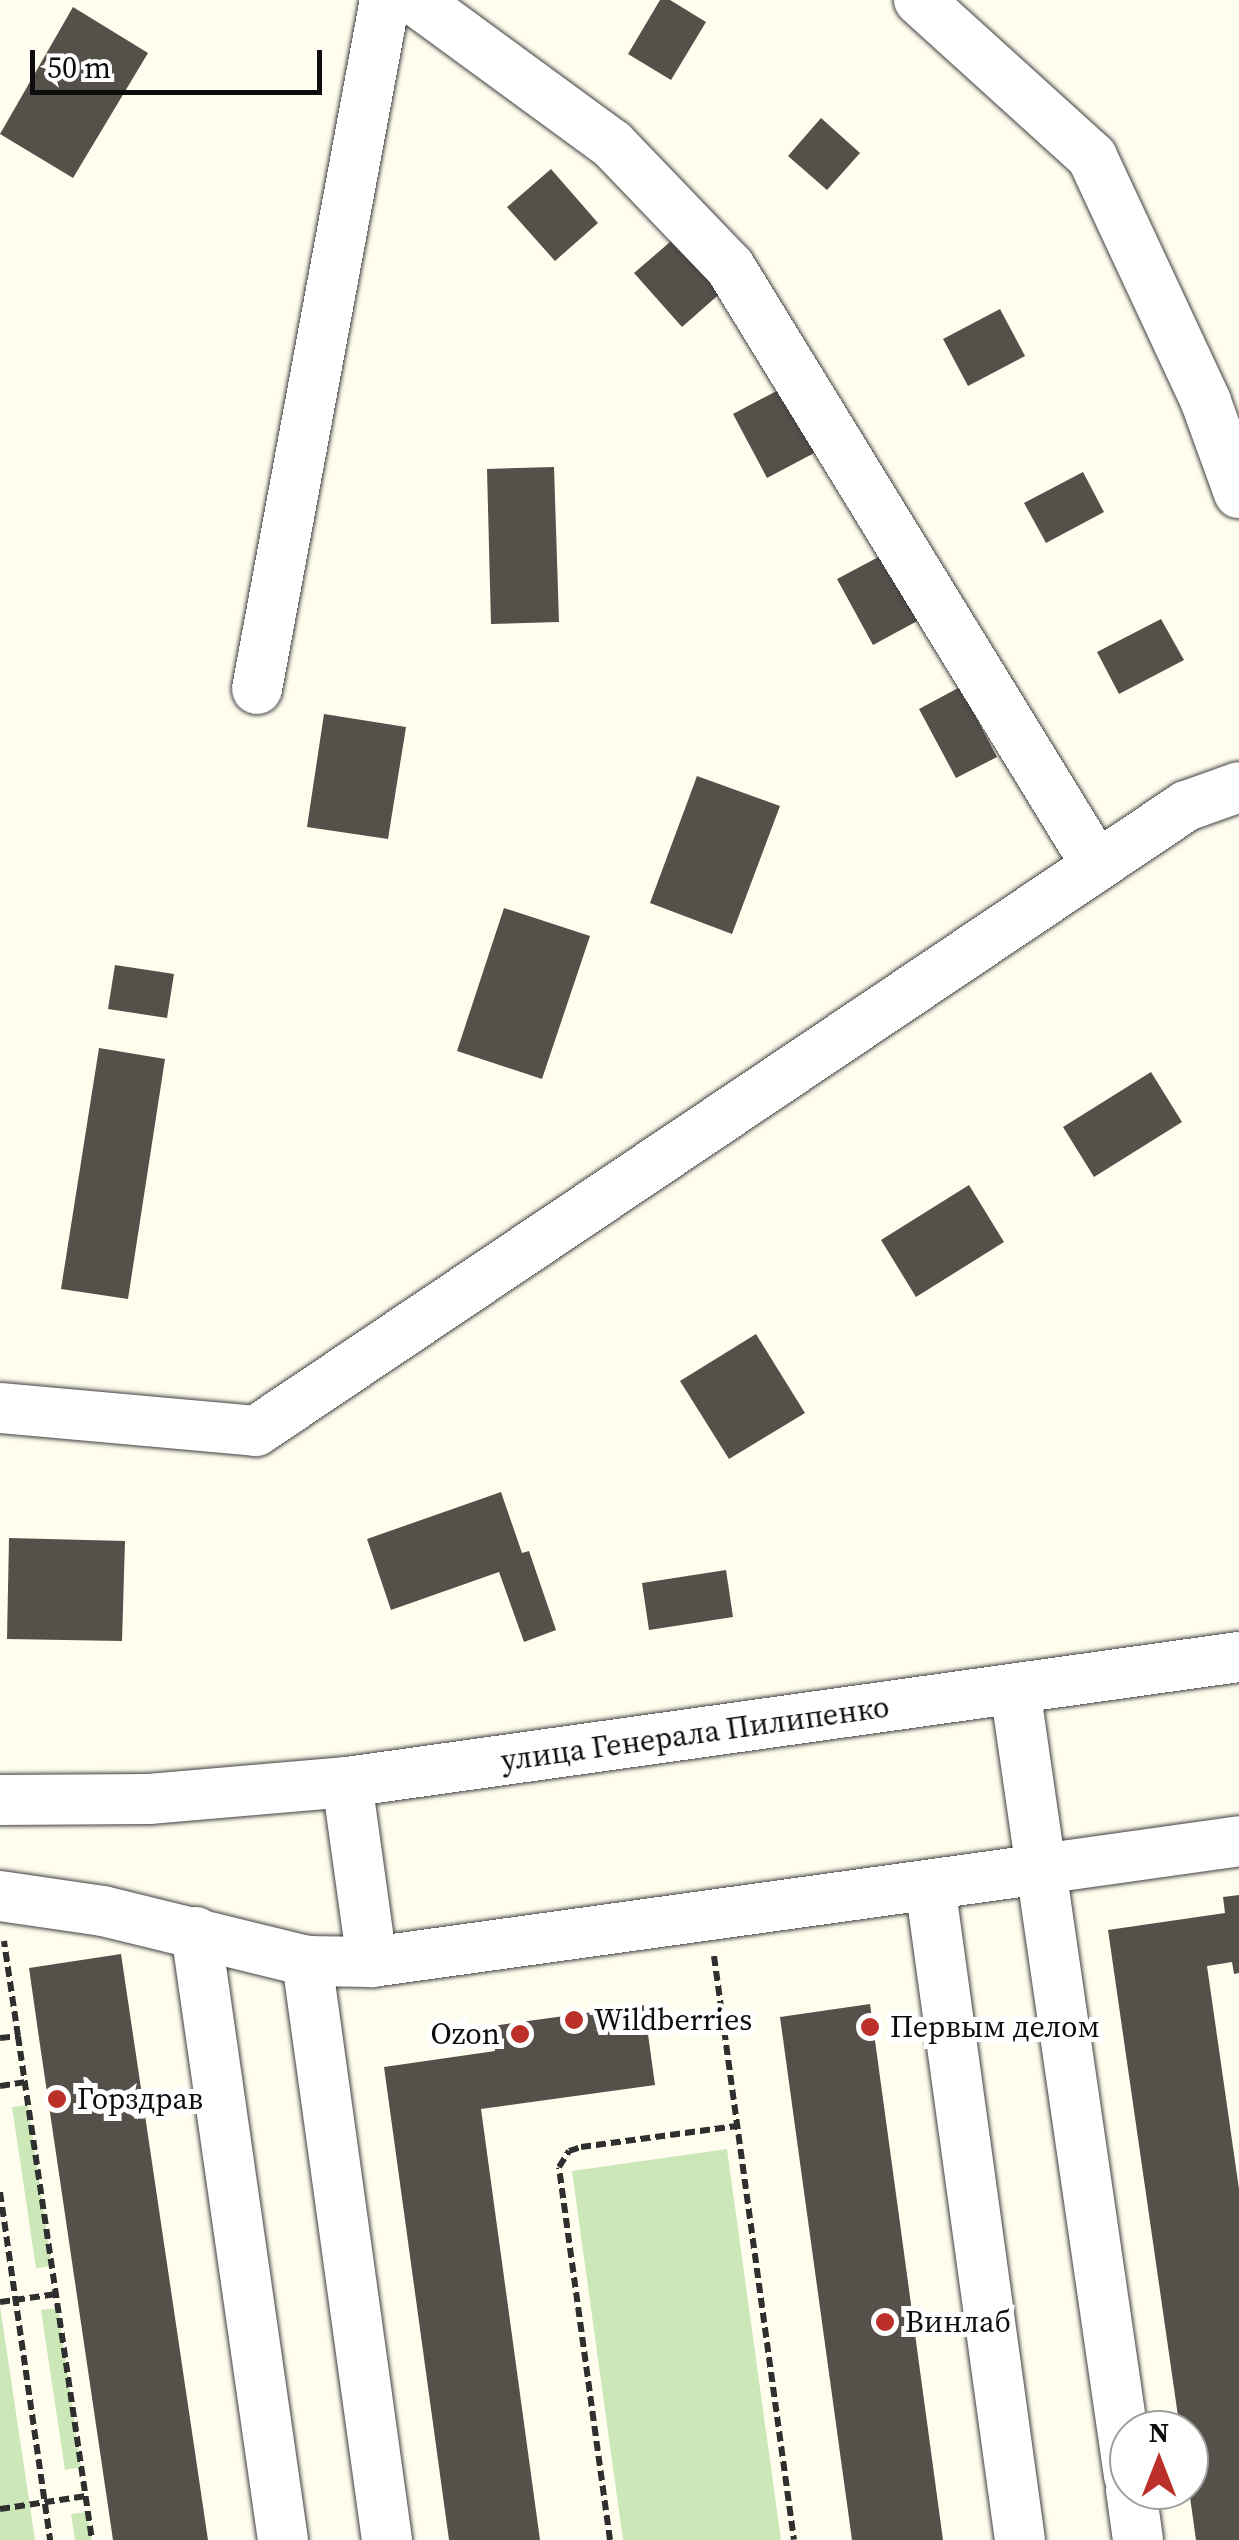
<!DOCTYPE html>
<html>
<head>
<meta charset="utf-8">
<style>
	body { margin:0 }
	#map { position:relative; width:1239px; height:2540px; overflow:hidden; background:#fffdee; font-family:"Source Serif 4",serif }
	div>[style] { position:absolute }
	.green>* { inset:0; background:#cce8b9 }
	.building>* { inset:0; background:#56504a }
	.path>* { height:6px; margin-top:-3px; transform-origin:0; background:repeating-linear-gradient(90deg,#2f2f2f 0 10px,transparent 0 15px) }
	.roads { filter:drop-shadow(0 0 2px #404040) drop-shadow(0 0 2px #404040) }
	.minor>* { height:50px; margin:-25px; padding:0 25px; transform-origin:25px; border-radius:25px; background:#fff }
	.dots>* { width:28px; height:28px; translate:-50% -50%; box-sizing:border-box; border:5px solid #fff; border-radius:50% }
	span { translate:-50% -50%; white-space:nowrap; text-align:center; line-height:1.15; -webkit-text-stroke:10px #fff; paint-order:stroke }
	.street-label { font-size:30px; color:#0d0d0d }
	.poi-label { font-size:30px; color:#0d0d0d }
	.left { translate:0 -50%; text-align:left }
	.right { translate:-100% -50%; text-align:right }
	.north { position:absolute; left:1109px; top:2410px; width:100px; height:100px; box-sizing:border-box; background:#fff; border:2px solid #9e9e9e; border-radius:50%; rotate:0deg; font-size:28px; font-weight:700; line-height:40px; text-align:center; color:#0d0d0d }
	.north::after { content:''; display:block; margin:auto; width:35px; height:45px; background:#bb3028; clip-path:polygon(50% 0,100% 100%,50% 72%,0 100%) }
	.scale { position:absolute; left:30px; top:50px; width:292px; height:45px; box-sizing:border-box; border:5px solid #0d0d0d; border-top:0; padding-left:12px; font-size:30px; line-height:35px; white-space:nowrap; color:#0d0d0d; -webkit-text-stroke:8px #fff; paint-order:stroke }
</style>
</head>
<body>
<div id="map">
	<div class="green">
		<i style="clip-path:polygon(28px 2105px,52px 2266px,36px 2268px,12px 2107px)"></i>
		<i style="clip-path:polygon(727px 2149px,781px 2540px,623px 2540px,572px 2171px)"></i>
		<i style="clip-path:polygon(0 2306px,35px 2540px,0 2540px)"></i>
		<i style="clip-path:polygon(58px 2308px,81px 2467px,65px 2470px,41px 2310px)"></i>
		<i style="clip-path:polygon(87px 2512px,92px 2540px,75px 2540px,71px 2514px)"></i>
	</div>
	<div class="building">
		<i style="clip-path:polygon(660px 0,670px 0,706px 22px,671px 80px,628px 54px)"></i>
		<i style="clip-path:polygon(73px 7px,148px 53px,73px 178px,0 134px)"></i>
		<i style="clip-path:polygon(821px 118px,860px 153px,827px 190px,788px 156px)"></i>
		<i style="clip-path:polygon(551px 169px,598px 223px,555px 261px,507px 207px)"></i>
		<i style="clip-path:polygon(677px 236px,724px 290px,682px 327px,634px 273px)"></i>
		<i style="clip-path:polygon(1000px 309px,1025px 356px,968px 386px,943px 339px)"></i>
		<i style="clip-path:polygon(784px 387px,818px 451px,767px 478px,733px 414px)"></i>
		<i style="clip-path:polygon(554px 467px,559px 622px,491px 624px,487px 469px)"></i>
		<i style="clip-path:polygon(1083px 472px,1104px 512px,1046px 543px,1024px 503px)"></i>
		<i style="clip-path:polygon(886px 553px,921px 619px,873px 645px,837px 579px)"></i>
		<i style="clip-path:polygon(1161px 619px,1184px 660px,1119px 694px,1097px 652px)"></i>
		<i style="clip-path:polygon(960px 687px,997px 757px,956px 778px,919px 709px)"></i>
		<i style="clip-path:polygon(324px 714px,406px 727px,388px 839px,307px 827px)"></i>
		<i style="clip-path:polygon(697px 776px,780px 806px,732px 934px,650px 903px)"></i>
		<i style="clip-path:polygon(504px 908px,590px 936px,542px 1079px,457px 1051px)"></i>
		<i style="clip-path:polygon(115px 965px,174px 974px,167px 1018px,108px 1009px)"></i>
		<i style="clip-path:polygon(99px 1048px,165px 1059px,128px 1299px,61px 1289px)"></i>
		<i style="clip-path:polygon(1151px 1072px,1182px 1122px,1094px 1177px,1063px 1127px)"></i>
		<i style="clip-path:polygon(969px 1185px,1004px 1242px,916px 1297px,881px 1240px)"></i>
		<i style="clip-path:polygon(756px 1334px,805px 1413px,729px 1459px,680px 1381px)"></i>
		<i style="clip-path:polygon(501px 1492px,522px 1553px,529px 1551px,556px 1630px,524px 1642px,499px 1572px,391px 1610px,367px 1539px)"></i>
		<i style="clip-path:polygon(9px 1538px,125px 1541px,122px 1641px,7px 1639px)"></i>
		<i style="clip-path:polygon(726px 1570px,733px 1617px,649px 1630px,642px 1583px)"></i>
		<i style="clip-path:polygon(1239px 1895px,1239px 1973px,1234px 1974px,1232px 1962px,1207px 1966px,1239px 2189px,1239px 2540px,1196px 2540px,1189px 2490px,1189px 2430px,1180px 2430px,1108px 1930px,1225px 1913px,1223px 1897px)"></i>
		<i style="clip-path:polygon(121px 1954px,150px 2149px,208px 2540px,113px 2540px,39px 2038px,29px 1968px)"></i>
		<i style="clip-path:polygon(870px 2004px,899px 2216px,943px 2540px,852px 2540px,809px 2228px,780px 2017px)"></i>
		<i style="clip-path:polygon(644px 2005px,655px 2085px,481px 2109px,540px 2540px,449px 2540px,384px 2067px,495px 2051px,492px 2026px)"></i>
	</div>
	<div class="path">
		<i style="left:714px;top:1956px;width:589px;rotate:82.2deg"></i>
		<i style="left:18px;top:2036px;width:509px;rotate:81.65deg"></i>
		<i style="left:0;top:2038px;width:18px;rotate:-6deg"></i>
		<i style="left:18px;top:2036px;width:96px;rotate:-98.4deg"></i>
		<i style="left:0;top:2086px;width:25px;rotate:-9deg"></i>
		<i style="left:0;top:2192px;width:352px;rotate:81.8deg"></i>
		<i style="left:0;top:2302px;width:57px;rotate:-8.1deg"></i>
		<i style="left:0;top:2509px;width:87px;rotate:-8.6deg"></i>
		<i style="left:610px;top:2540px;width:376px;rotate:-97.8deg"></i>
		<i style="left:559px;top:2167px;width:19px;rotate:-58deg"></i>
		<i style="left:569px;top:2151px;width:13px;rotate:-18deg"></i>
		<i style="left:581px;top:2147px;width:157px;rotate:-7.7deg"></i>
	</div>
	<div class="roads">
		<div class="minor">
			<i style="left:415px;top:0;width:244px;rotate:36.2deg"></i>
			<i style="left:612px;top:144px;width:170px;rotate:46.2deg"></i>
			<i style="left:730px;top:267px;width:702px;rotate:58.5deg"></i>
			<i style="left:919px;top:0;width:234px;rotate:42.2deg"></i>
			<i style="left:1092px;top:157px;width:270px;rotate:65deg"></i>
			<i style="left:1206px;top:402px;width:97px;rotate:70.1deg"></i>
			<i style="left:257px;top:689px;width:701px;rotate:-79.48deg"></i>
			<i style="left:0;top:1408px;width:257px;rotate:5.1deg"></i>
			<i style="left:256px;top:1431px;width:1121px;rotate:-33.9deg"></i>
			<i style="left:1186px;top:806px;width:56px;rotate:-19.7deg"></i>
			<i style="left:347px;top:1782px;width:182px;rotate:82.1deg"></i>
			<i style="left:0;top:1800px;width:149px;rotate:-0.4deg"></i>
			<i style="left:149px;top:1799px;width:199px;rotate:-4.9deg"></i>
			<i style="left:347px;top:1782px;width:901px;rotate:-7.98deg"></i>
			<i style="left:930px;top:1885px;width:661px;rotate:82.18deg"></i>
			<i style="left:0;top:1896px;width:104px;rotate:8.3deg"></i>
			<i style="left:103px;top:1911px;width:210px;rotate:13.8deg"></i>
			<i style="left:196px;top:1932px;width:614px;rotate:81.86deg"></i>
			<i style="left:1129px;top:2476px;width:613px;rotate:-98.25deg"></i>
			<i style="left:1041px;top:1869px;width:200px;rotate:-8deg"></i>
			<i style="left:1131px;top:2490px;width:50px;rotate:82deg"></i>
			<i style="left:387px;top:2540px;width:585px;rotate:-97.87deg"></i>
			<i style="left:307px;top:1961px;width:65px;rotate:0.9deg"></i>
			<i style="left:372px;top:1962px;width:675px;rotate:-7.91deg"></i>
			<i style="left:1041px;top:1869px;width:182px;rotate:-98.2deg"></i>
		</div>
	</div>
	<div class="dots">
		<i style="left:574px;top:2020px;background:#bb3028"></i>
		<i style="left:870px;top:2027px;background:#bb3028"></i>
		<i style="left:520px;top:2034px;background:#bb3028"></i>
		<i style="left:57px;top:2099px;background:#bb3028"></i>
		<i style="left:885px;top:2322px;background:#bb3028"></i>
	</div>
	<div class="street-label">
		<span style="left:695px;top:1734px;rotate:-8deg">улица Генерала Пилипенко</span>
	</div>
	<div class="poi-label">
		<span class="left" style="left:594px;top:2020px">Wildberries</span>
		<span class="left" style="left:890px;top:2027px">Первым делом</span>
		<span class="right" style="left:500px;top:2034px">Ozon</span>
		<span class="left" style="left:77px;top:2099px">Горздрав</span>
		<span class="left" style="left:905px;top:2322px">Винлаб</span>
	</div>
	<div class="north">N</div>
	<div class="scale">50 m</div>
</div>
</body>
</html>
